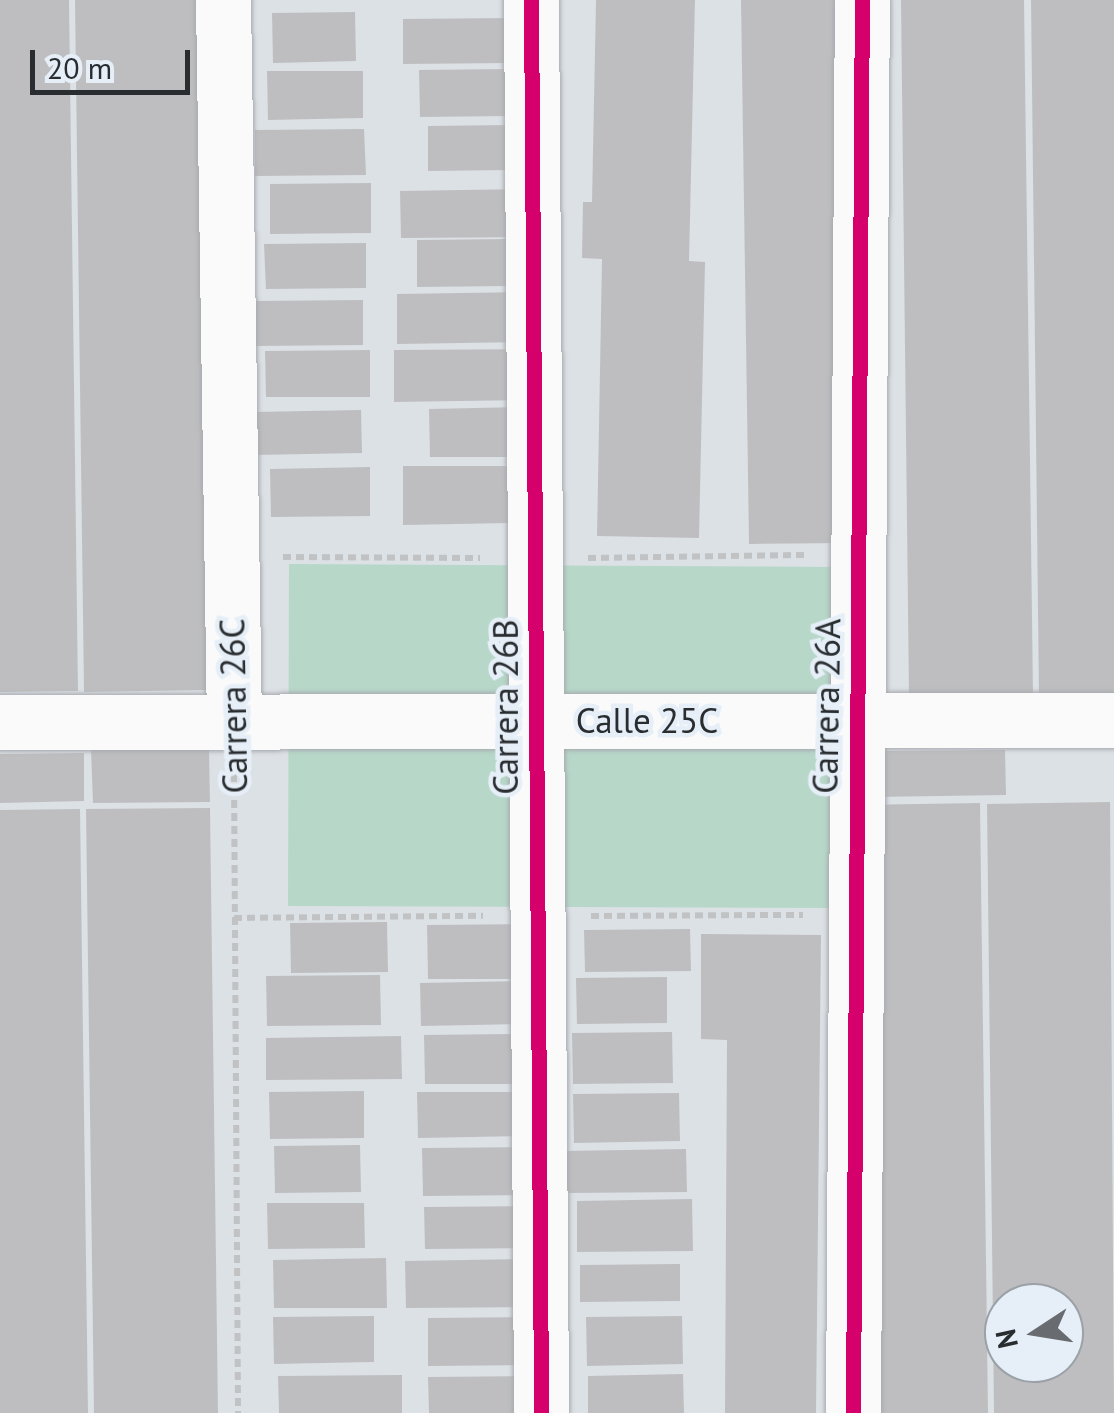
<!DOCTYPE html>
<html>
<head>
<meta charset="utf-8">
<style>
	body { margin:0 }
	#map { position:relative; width:1114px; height:1413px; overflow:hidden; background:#dce1e6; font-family:"PT Sans",sans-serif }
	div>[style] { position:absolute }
	.green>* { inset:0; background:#b7d7c9 }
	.building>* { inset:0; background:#bebec0 }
	.path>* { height:6px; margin-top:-3px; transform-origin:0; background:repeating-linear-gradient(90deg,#c0c2c3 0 8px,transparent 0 13px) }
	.roads { filter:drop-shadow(0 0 2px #a7abae) drop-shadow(0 0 2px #a7abae) }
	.minor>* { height:55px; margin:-27.5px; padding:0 27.5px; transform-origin:27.5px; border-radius:27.5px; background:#fafafb }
	.cycleway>* { height:15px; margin:-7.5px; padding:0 7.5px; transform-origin:7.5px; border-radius:7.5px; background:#d6006c }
	span { translate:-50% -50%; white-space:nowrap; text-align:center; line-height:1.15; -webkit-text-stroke:9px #e6eff7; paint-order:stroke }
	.street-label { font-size:35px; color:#292d30 }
	.north { position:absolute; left:984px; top:1283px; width:100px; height:100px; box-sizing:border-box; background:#e6eff7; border:2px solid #9aa1a7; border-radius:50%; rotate:258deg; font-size:28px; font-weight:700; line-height:40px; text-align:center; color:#292d30 }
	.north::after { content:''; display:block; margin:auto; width:35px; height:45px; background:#686c70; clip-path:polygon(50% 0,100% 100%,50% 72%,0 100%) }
	.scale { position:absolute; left:30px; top:50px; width:160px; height:45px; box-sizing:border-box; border:5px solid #292d30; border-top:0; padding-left:12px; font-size:30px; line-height:35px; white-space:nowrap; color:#292d30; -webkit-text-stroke:8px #e6eff7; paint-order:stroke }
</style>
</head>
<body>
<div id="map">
	<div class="green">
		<i style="clip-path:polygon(289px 564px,835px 567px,834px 908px,288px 906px)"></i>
	</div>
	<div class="building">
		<i style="clip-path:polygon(0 0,69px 0,78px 691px,0 692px)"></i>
		<i style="clip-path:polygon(75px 0,199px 0,208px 690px,84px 692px)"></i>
		<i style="clip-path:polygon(596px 0,695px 0,689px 261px,705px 262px,699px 538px,597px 536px,602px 259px,582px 258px,583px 202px,592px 202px)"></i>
		<i style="clip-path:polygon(741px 0,844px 0,850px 543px,749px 544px)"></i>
		<i style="clip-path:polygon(901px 0,1024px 0,1033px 695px,909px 696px)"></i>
		<i style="clip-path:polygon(1031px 0,1114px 0,1114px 695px,1039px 696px)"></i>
		<i style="clip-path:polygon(355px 12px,356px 61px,273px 63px,272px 13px)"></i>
		<i style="clip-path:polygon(515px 18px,516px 63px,403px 64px,403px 19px)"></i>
		<i style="clip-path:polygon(516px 69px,516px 116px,420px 117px,419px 70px)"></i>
		<i style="clip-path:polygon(267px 71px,363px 71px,363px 118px,268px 120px)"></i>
		<i style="clip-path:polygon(517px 125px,517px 170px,428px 171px,428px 126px)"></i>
		<i style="clip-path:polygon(364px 129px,366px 175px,255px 176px,255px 130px)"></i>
		<i style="clip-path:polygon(371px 183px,371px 233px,270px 234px,270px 184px)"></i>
		<i style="clip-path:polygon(527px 189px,527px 237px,401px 238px,400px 191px)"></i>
		<i style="clip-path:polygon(518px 239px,518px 286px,417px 287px,417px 240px)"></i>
		<i style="clip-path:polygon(366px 243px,366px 288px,266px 289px,264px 244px)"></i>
		<i style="clip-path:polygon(524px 292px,525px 342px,397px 344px,397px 294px)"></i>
		<i style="clip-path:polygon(363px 300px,363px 345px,250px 346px,250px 301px)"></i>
		<i style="clip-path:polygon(529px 349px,529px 400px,394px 402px,394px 350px)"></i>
		<i style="clip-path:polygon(370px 350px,370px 397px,266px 397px,265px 351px)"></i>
		<i style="clip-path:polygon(525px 407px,525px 457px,430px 457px,429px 409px)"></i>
		<i style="clip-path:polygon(361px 410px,362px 453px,250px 455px,250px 412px)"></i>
		<i style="clip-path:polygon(403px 466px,515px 466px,516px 523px,403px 525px)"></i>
		<i style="clip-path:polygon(370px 467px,370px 516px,271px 517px,270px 469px)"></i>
		<i style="clip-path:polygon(209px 749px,210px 802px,93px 803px,91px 750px)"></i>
		<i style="clip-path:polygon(1005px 750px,1006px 795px,873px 797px,873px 751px)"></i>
		<i style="clip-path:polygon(84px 753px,84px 801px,0 803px,0 754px)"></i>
		<i style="clip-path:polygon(evenodd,1110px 802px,1114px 1413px,994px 1413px,987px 804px,1110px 802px,1004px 1303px,1064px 1303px,1064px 1363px,1004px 1363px,1004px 1303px)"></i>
		<i style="clip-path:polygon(980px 803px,988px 1413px,864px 1413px,857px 805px)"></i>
		<i style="clip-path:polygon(210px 808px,218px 1413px,94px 1413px,86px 809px)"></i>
		<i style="clip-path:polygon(80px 809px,88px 1413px,0 1413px,0 810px)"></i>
		<i style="clip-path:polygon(387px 922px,388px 972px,291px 973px,290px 923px)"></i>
		<i style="clip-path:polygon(528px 924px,529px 979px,428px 979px,427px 925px)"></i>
		<i style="clip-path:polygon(690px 929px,691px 971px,585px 972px,584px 930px)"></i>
		<i style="clip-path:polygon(701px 934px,821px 935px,816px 1413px,725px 1413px,727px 1040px,701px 1039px)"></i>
		<i style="clip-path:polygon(380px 975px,381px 1025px,267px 1026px,266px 976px)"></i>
		<i style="clip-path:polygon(667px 977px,667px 1023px,577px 1024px,576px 978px)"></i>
		<i style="clip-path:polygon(521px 981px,522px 1024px,421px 1026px,420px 983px)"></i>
		<i style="clip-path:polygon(672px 1032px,673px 1083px,573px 1084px,572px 1033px)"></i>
		<i style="clip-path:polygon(521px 1034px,521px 1084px,425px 1084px,424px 1035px)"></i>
		<i style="clip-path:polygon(401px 1036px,402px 1079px,266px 1080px,266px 1038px)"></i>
		<i style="clip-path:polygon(364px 1091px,364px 1138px,270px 1139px,269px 1092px)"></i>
		<i style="clip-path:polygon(417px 1092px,522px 1092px,523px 1136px,418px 1138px)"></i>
		<i style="clip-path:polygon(679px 1093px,680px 1141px,574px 1143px,573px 1094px)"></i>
		<i style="clip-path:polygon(360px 1145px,361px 1192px,275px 1193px,274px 1146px)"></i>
		<i style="clip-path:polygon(528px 1147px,528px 1195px,423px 1196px,422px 1148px)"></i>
		<i style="clip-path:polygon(686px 1149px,687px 1192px,564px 1193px,564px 1151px)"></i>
		<i style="clip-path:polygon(692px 1199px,693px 1251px,577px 1252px,577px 1201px)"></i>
		<i style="clip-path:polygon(267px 1203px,364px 1203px,365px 1248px,268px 1249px)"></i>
		<i style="clip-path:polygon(523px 1206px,523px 1248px,425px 1249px,424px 1207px)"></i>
		<i style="clip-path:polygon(386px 1258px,387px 1308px,274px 1308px,273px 1260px)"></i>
		<i style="clip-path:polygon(527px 1259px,527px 1307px,406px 1308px,405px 1261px)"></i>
		<i style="clip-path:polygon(680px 1264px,680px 1301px,580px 1302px,580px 1265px)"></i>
		<i style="clip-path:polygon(374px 1316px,374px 1362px,274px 1364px,273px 1317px)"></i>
		<i style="clip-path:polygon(682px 1316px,683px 1364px,587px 1366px,586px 1317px)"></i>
		<i style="clip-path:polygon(529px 1317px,530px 1365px,428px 1366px,428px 1318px)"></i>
		<i style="clip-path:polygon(683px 1374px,684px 1413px,588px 1413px,588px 1376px)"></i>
		<i style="clip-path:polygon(402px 1375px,402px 1413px,279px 1413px,278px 1376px)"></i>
		<i style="clip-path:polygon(523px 1376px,523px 1413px,429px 1413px,428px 1377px)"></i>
	</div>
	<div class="path">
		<i style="left:283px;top:557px;width:197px;rotate:0.3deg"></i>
		<i style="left:588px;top:558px;width:217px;rotate:-0.8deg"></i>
		<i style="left:234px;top:774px;width:639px;rotate:89.64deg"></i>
		<i style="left:591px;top:916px;width:212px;rotate:-0.3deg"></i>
		<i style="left:234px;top:918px;width:249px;rotate:-0.5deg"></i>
	</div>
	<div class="roads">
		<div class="minor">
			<i style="left:223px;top:0;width:721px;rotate:89.13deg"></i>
			<i style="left:531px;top:0;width:1413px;rotate:89.59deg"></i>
			<i style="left:0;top:722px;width:1114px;rotate:-0.1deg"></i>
			<i style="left:853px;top:1413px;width:1413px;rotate:-89.64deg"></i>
		</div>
	</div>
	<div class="cycleway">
		<i style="left:531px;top:0;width:1413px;rotate:89.59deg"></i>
		<i style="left:853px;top:1413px;width:1413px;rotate:-89.64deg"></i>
	</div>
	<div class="street-label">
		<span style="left:233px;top:706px;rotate:-91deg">Carrera 26C</span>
		<span style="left:826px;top:706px;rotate:-89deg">Carrera 26A</span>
		<span style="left:505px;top:707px;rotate:-90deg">Carrera 26B</span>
		<span style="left:647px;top:720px">Calle 25C</span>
	</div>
	<div class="north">N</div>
	<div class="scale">20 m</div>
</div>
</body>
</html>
